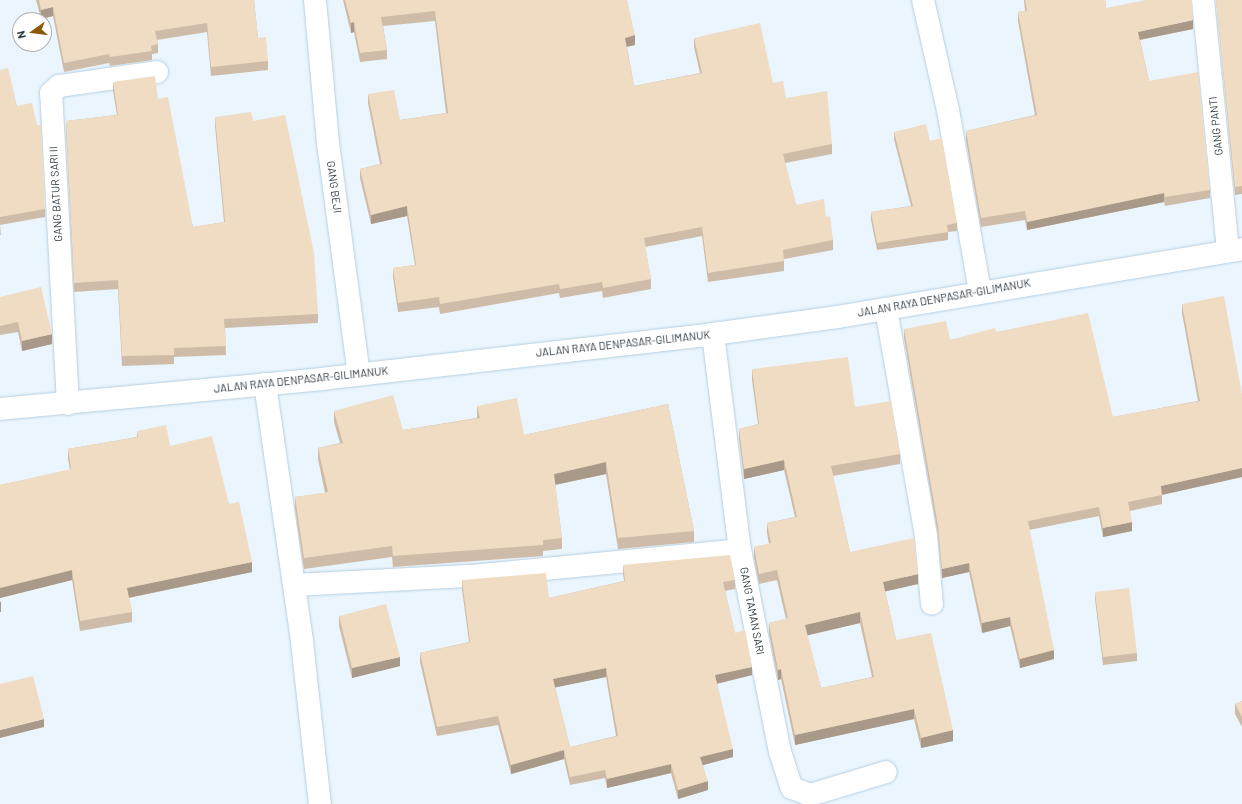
<!DOCTYPE html>
<html>
<head>
<meta charset="utf-8">
<style>
	body { margin:0 }
	#map { position:relative; width:1242px; height:804px; overflow:hidden; background:#eaf5fd; font-family:Barlow,sans-serif }
	div>[style] { position:absolute }
	.roads { filter:drop-shadow(0 0 1px #b3cee1) drop-shadow(0 0 1px #b3cee1) }
	.minor>* { height:22px; margin:-11px; padding:0 11px; transform-origin:11px; border-radius:11px; background:#fff }
	.trunk>* { height:22px; margin:-11px; padding:0 11px; transform-origin:11px; border-radius:11px; background:#fff }
	.wall>* { inset:0; background:#cebca8 }
	.shaded-wall>* { inset:0; background:#a89988 }
	.building>* { inset:0; background:#f0dbc3 }
	span { translate:-50% -50%; white-space:nowrap; text-align:center; line-height:1.15; -webkit-text-stroke:3.5px #fff; paint-order:stroke }
	.street-label { font-size:11px; color:#2f3a42 }
	.north { position:absolute; left:12px; top:12px; width:40px; height:40px; box-sizing:border-box; background:#fff; border:1px solid #acb0b3; border-radius:50%; rotate:256deg; font-size:11px; font-weight:700; line-height:16px; text-align:center; color:#2f3a42 }
	.north::after { content:''; display:block; margin:auto; width:14px; height:18px; background:#8b5803; clip-path:polygon(50% 0,100% 100%,50% 72%,0 100%) }
</style>
</head>
<body>
<div id="map">
	<div class="roads">
		<div class="minor">
			<i style="left:315px;top:0;width:144px;rotate:84.8deg"></i>
			<i style="left:328px;top:143px;width:233px;rotate:82.4deg"></i>
			<i style="left:923px;top:0;width:113px;rotate:77.2deg"></i>
			<i style="left:948px;top:110px;width:184px;rotate:80deg"></i>
			<i style="left:1203px;top:0;width:252px;rotate:84.3deg"></i>
			<i style="left:886px;top:309px;width:231px;rotate:80deg"></i>
			<i style="left:926px;top:537px;width:67px;rotate:84.9deg"></i>
			<i style="left:713px;top:334px;width:218px;rotate:82.9deg"></i>
			<i style="left:740px;top:550px;width:206px;rotate:78.8deg"></i>
			<i style="left:780px;top:752px;width:38px;rotate:72deg"></i>
			<i style="left:792px;top:788px;width:19px;rotate:21deg"></i>
			<i style="left:810px;top:795px;width:79px;rotate:-16.8deg"></i>
			<i style="left:265px;top:384px;width:261px;rotate:81.8deg"></i>
			<i style="left:302px;top:642px;width:163px;rotate:83.7deg"></i>
			<i style="left:68px;top:404px;width:311px;rotate:-93.1deg"></i>
			<i style="left:51px;top:93px;width:11px;rotate:-41deg"></i>
			<i style="left:59px;top:86px;width:99px;rotate:-8.1deg"></i>
			<i style="left:294px;top:585px;width:188px;rotate:-3deg"></i>
			<i style="left:482px;top:575px;width:259px;rotate:-5.5deg"></i>
		</div>
		<div class="trunk">
			<i style="left:0;top:409px;width:322px;rotate:-5.3deg"></i>
			<i style="left:321px;top:379px;width:395px;rotate:-6.5deg"></i>
			<i style="left:713px;top:334px;width:125px;rotate:-7.8deg"></i>
			<i style="left:837px;top:317px;width:411px;rotate:-9.5deg"></i>
		</div>
	</div>
	<div class="wall">
		<i style="clip-path:polygon(36px 0,254px 0,258px 38px,268px 61px,268px 70px,211px 76px,207px 32px,157px 40px,158px 44px,158px 53px,152px 54px,152px 60px,110px 66px,109px 63px,64px 72px,53px 16px,41px 19px)"></i>
		<i style="clip-path:polygon(343px 0,627px 0,635px 45px,627px 47px,634px 86px,700px 73px,694px 47px,694px 38px,773px 83px,786px 98px,832px 144px,832px 154px,785px 163px,796px 205px,826px 217px,833px 240px,833px 250px,784px 259px,784px 271px,708px 282px,702px 236px,645px 247px,651px 279px,651px 289px,603px 298px,602px 291px,560px 298px,559px 293px,440px 314px,439px 307px,398px 312px,393px 277px,393px 268px,415px 265px,407px 216px,371px 224px,360px 178px,360px 169px,380px 164px,368px 103px,368px 94px,400px 120px,446px 113px,435px 21px,383px 26px,387px 50px,387px 59px,360px 62px,354px 32px,351px 33px)"></i>
		<i style="clip-path:polygon(1024px 0,1105px 0,1106px 8px,1193px 29px,1140px 40px,1149px 81px,1210px 190px,1210px 198px,1165px 206px,1164px 202px,1027px 230px,1025px 220px,981px 227px,966px 140px,966px 131px,1035px 115px,1018px 21px,1018px 12px,1025px 11px)"></i>
		<i style="clip-path:polygon(1216px 0,1242px 0,1242px 194px,1235px 195px)"></i>
		<i style="clip-path:polygon(0 70px,17px 106px,45px 209px,45px 217px,0 225px,1px 235px,0 235px)"></i>
		<i style="clip-path:polygon(113px 82px,158px 99px,193px 227px,224px 222px,215px 126px,215px 117px,253px 121px,318px 314px,318px 323px,225px 328px,226px 355px,174px 357px,174px 364px,122px 366px,118px 289px,74px 292px,66px 130px,66px 121px,117px 115px,113px 91px)"></i>
		<i style="clip-path:polygon(894px 132px,930px 141px,957px 223px,957px 231px,948px 232px,948px 240px,877px 250px,871px 220px,871px 212px,911px 206px,894px 139px)"></i>
		<i style="clip-path:polygon(0 297px,52px 344px,22px 351px,18px 332px,0 335px)"></i>
		<i style="clip-path:polygon(1182px 304px,1242px 395px,1242px 477px,1162px 495px,1162px 504px,1130px 511px,1132px 531px,1103px 537px,1099px 516px,1029px 530px,1054px 659px,1020px 668px,1010px 626px,982px 633px,969px 572px,942px 578px,938px 535px,904px 338px,904px 329px,950px 340px,996px 332px,1113px 417px,1198px 401px,1182px 313px)"></i>
		<i style="clip-path:polygon(evenodd,752px 369px,855px 407px,900px 454px,900px 464px,833px 476px,850px 552px,918px 584px,885px 591px,896px 640px,953px 741px,921px 748px,914px 719px,795px 745px,781px 679px,778px 680px,769px 633px,769px 623px,786px 619px,777px 580px,759px 584px,754px 557px,754px 547px,769px 544px,767px 533px,767px 523px,795px 517px,784px 470px,744px 479px,739px 439px,739px 429px,758px 424px,752px 380px,752px 369px,860px 623px,872px 677px,821px 688px,807px 635px,860px 623px)"></i>
		<i style="clip-path:polygon(668px 404px,694px 531px,694px 542px,618px 549px,606px 474px,555px 485px,562px 538px,562px 549px,543px 551px,543px 556px,393px 567px,392px 557px,304px 569px,295px 508px,295px 497px,325px 493px,318px 459px,318px 448px,340px 443px,334px 422px,334px 411px,403px 430px,477px 418px,477px 406px,524px 435px)"></i>
		<i style="clip-path:polygon(137px 431px,170px 446px,229px 504px,252px 572px,129px 598px,132px 612px,132px 622px,80px 631px,72px 580px,0 598px,1px 612px,0 612px,0 485px,70px 470px,68px 459px,68px 449px,137px 437px)"></i>
		<i style="clip-path:polygon(evenodd,623px 565px,735px 580px,735px 589px,725px 591px,735px 633px,752px 675px,717px 684px,733px 757px,703px 765px,708px 790px,678px 799px,671px 773px,607px 788px,605px 778px,570px 785px,564px 759px,511px 774px,498px 725px,437px 736px,420px 662px,420px 653px,469px 642px,462px 589px,462px 580px,549px 598px,624px 581px,623px 574px,623px 565px,606px 677px,616px 736px,570px 747px,555px 687px,606px 677px)"></i>
		<i style="clip-path:polygon(1095px 592px,1137px 653px,1137px 661px,1103px 665px,1095px 599px)"></i>
		<i style="clip-path:polygon(339px 616px,400px 666px,352px 678px,339px 626px)"></i>
		<i style="clip-path:polygon(1242px 701px,1242px 727px,1235px 714px,1235px 704px)"></i>
	</div>
	<div class="shaded-wall">
		<i style="clip-path:polygon(53px 7px,53px 16px,41px 19px,41px 10px)"></i>
		<i style="clip-path:polygon(1193px 20px,1193px 29px,1138px 40px,1138px 32px)"></i>
		<i style="clip-path:polygon(354px 22px,354px 32px,351px 33px,351px 23px)"></i>
		<i style="clip-path:polygon(635px 35px,635px 45px,625px 47px,625px 38px)"></i>
		<i style="clip-path:polygon(1164px 193px,1164px 202px,1027px 230px,1027px 222px)"></i>
		<i style="clip-path:polygon(407px 206px,407px 216px,371px 224px,371px 215px)"></i>
		<i style="clip-path:polygon(52px 334px,52px 344px,22px 351px,22px 341px)"></i>
		<i style="clip-path:polygon(784px 460px,784px 470px,744px 479px,744px 469px)"></i>
		<i style="clip-path:polygon(606px 462px,606px 474px,554px 485px,554px 474px)"></i>
		<i style="clip-path:polygon(1242px 468px,1242px 477px,1161px 495px,1161px 486px)"></i>
		<i style="clip-path:polygon(1132px 522px,1132px 531px,1103px 537px,1103px 528px)"></i>
		<i style="clip-path:polygon(252px 562px,252px 572px,127px 598px,127px 588px)"></i>
		<i style="clip-path:polygon(969px 563px,969px 572px,942px 578px,942px 569px)"></i>
		<i style="clip-path:polygon(72px 570px,72px 580px,0 598px,0 588px)"></i>
		<i style="clip-path:polygon(918px 574px,918px 584px,883px 592px,883px 582px)"></i>
		<i style="clip-path:polygon(0 602px,1px 602px,1px 612px,0 612px)"></i>
		<i style="clip-path:polygon(860px 612px,860px 623px,805px 636px,805px 625px)"></i>
		<i style="clip-path:polygon(1010px 617px,1010px 626px,982px 633px,982px 623px)"></i>
		<i style="clip-path:polygon(1054px 650px,1054px 659px,1020px 668px,1020px 659px)"></i>
		<i style="clip-path:polygon(400px 657px,400px 666px,352px 678px,352px 668px)"></i>
		<i style="clip-path:polygon(752px 667px,752px 675px,715px 684px,715px 675px)"></i>
		<i style="clip-path:polygon(606px 668px,606px 677px,553px 688px,553px 679px)"></i>
		<i style="clip-path:polygon(781px 669px,781px 679px,778px 680px,778px 670px)"></i>
		<i style="clip-path:polygon(914px 709px,914px 719px,795px 745px,795px 735px)"></i>
		<i style="clip-path:polygon(44px 719px,44px 727px,0 738px,0 730px)"></i>
		<i style="clip-path:polygon(953px 730px,953px 741px,921px 748px,921px 738px)"></i>
		<i style="clip-path:polygon(733px 749px,733px 757px,700px 766px,700px 757px)"></i>
		<i style="clip-path:polygon(564px 750px,564px 759px,511px 774px,511px 765px)"></i>
		<i style="clip-path:polygon(671px 764px,671px 773px,607px 788px,607px 779px)"></i>
		<i style="clip-path:polygon(708px 781px,708px 790px,678px 799px,678px 790px)"></i>
	</div>
	<div class="building">
		<i style="clip-path:polygon(39px 0,254px 0,258px 38px,266px 37px,268px 61px,211px 67px,207px 23px,155px 31px,158px 44px,151px 46px,152px 51px,110px 57px,109px 54px,64px 63px,53px 7px,41px 10px)"></i>
		<i style="clip-path:polygon(345px 0,627px 0,635px 35px,625px 38px,634px 86px,702px 73px,694px 38px,760px 23px,773px 83px,783px 81px,786px 98px,827px 91px,832px 144px,783px 154px,796px 205px,824px 199px,826px 217px,830px 216px,833px 240px,783px 250px,784px 261px,708px 273px,702px 227px,644px 238px,651px 279px,603px 288px,602px 282px,560px 289px,559px 284px,440px 304px,439px 297px,398px 303px,393px 268px,416px 265px,407px 206px,371px 215px,360px 169px,382px 164px,368px 94px,394px 90px,400px 120px,448px 113px,435px 11px,381px 17px,387px 50px,360px 53px,354px 22px,351px 23px)"></i>
		<i style="clip-path:polygon(1025px 0,1105px 0,1106px 8px,1146px 0,1192px 0,1193px 20px,1138px 32px,1149px 81px,1198px 72px,1210px 190px,1165px 197px,1164px 193px,1027px 222px,1025px 211px,981px 218px,966px 131px,1037px 115px,1018px 12px,1027px 11px)"></i>
		<i style="clip-path:polygon(1216px 0,1242px 0,1242px 186px,1235px 187px)"></i>
		<i style="clip-path:polygon(8px 68px,17px 106px,32px 103px,37px 125px,41px 125px,45px 209px,0 217px,0 70px)"></i>
		<i style="clip-path:polygon(155px 76px,158px 99px,168px 97px,193px 227px,225px 222px,215px 117px,251px 112px,253px 121px,285px 115px,314px 253px,318px 314px,224px 319px,226px 346px,174px 348px,174px 355px,122px 356px,118px 280px,74px 283px,66px 121px,118px 115px,113px 82px)"></i>
		<i style="clip-path:polygon(926px 124px,930px 141px,942px 138px,957px 223px,947px 225px,948px 232px,877px 243px,871px 212px,913px 206px,894px 132px)"></i>
		<i style="clip-path:polygon(41px 287px,52px 334px,22px 341px,18px 322px,0 326px,0 297px)"></i>
		<i style="clip-path:polygon(1224px 296px,1242px 395px,1242px 468px,1161px 486px,1162px 495px,1128px 502px,1132px 522px,1103px 528px,1099px 507px,1028px 521px,1054px 650px,1020px 659px,1010px 617px,982px 623px,969px 563px,942px 569px,938px 526px,904px 329px,946px 321px,950px 340px,995px 328px,996px 332px,1088px 313px,1113px 417px,1200px 401px,1182px 304px)"></i>
		<i style="clip-path:polygon(evenodd,848px 357px,855px 407px,891px 401px,900px 454px,831px 466px,850px 552px,914px 538px,918px 574px,883px 582px,896px 640px,931px 633px,953px 730px,921px 738px,914px 709px,795px 735px,781px 669px,778px 670px,769px 623px,788px 618px,777px 570px,759px 574px,754px 547px,771px 543px,767px 523px,797px 517px,784px 460px,744px 469px,739px 429px,759px 424px,752px 369px,848px 357px,860px 612px,874px 677px,821px 688px,805px 625px,860px 612px)"></i>
		<i style="clip-path:polygon(393px 395px,403px 430px,480px 418px,477px 406px,517px 398px,524px 435px,668px 404px,694px 531px,618px 538px,606px 462px,554px 474px,562px 538px,543px 540px,543px 545px,393px 556px,392px 546px,304px 558px,295px 497px,328px 492px,318px 448px,343px 443px,334px 411px)"></i>
		<i style="clip-path:polygon(166px 425px,170px 446px,212px 436px,229px 504px,239px 502px,252px 562px,127px 588px,132px 612px,80px 621px,72px 570px,0 588px,0 485px,71px 469px,68px 449px,138px 437px,137px 431px)"></i>
		<i style="clip-path:polygon(evenodd,730px 555px,735px 580px,723px 582px,735px 633px,745px 630px,752px 667px,715px 675px,733px 749px,700px 757px,708px 781px,678px 790px,671px 764px,607px 779px,605px 770px,570px 777px,564px 750px,511px 765px,498px 716px,437px 727px,420px 653px,470px 642px,462px 580px,546px 573px,549px 598px,625px 581px,623px 565px,730px 555px,606px 668px,618px 736px,570px 747px,553px 679px,606px 668px)"></i>
		<i style="clip-path:polygon(1129px 588px,1137px 653px,1103px 657px,1095px 592px)"></i>
		<i style="clip-path:polygon(386px 604px,400px 657px,352px 668px,339px 616px)"></i>
		<i style="clip-path:polygon(33px 676px,44px 719px,0 730px,0 684px)"></i>
		<i style="clip-path:polygon(1242px 701px,1242px 717px,1235px 704px)"></i>
	</div>
	<div class="street-label">
		<span style="left:1216px;top:126px;rotate:-96deg">GANG PANTI</span>
		<span style="left:334px;top:187px;rotate:82deg">GANG BEJI</span>
		<span style="left:56px;top:194px;rotate:-93deg">GANG BATUR SARI II</span>
		<span style="left:944px;top:298px;rotate:-10deg">JALAN RAYA DENPASAR-GILIMANUK</span>
		<span style="left:623px;top:344px;rotate:-6deg">JALAN RAYA DENPASAR-GILIMANUK</span>
		<span style="left:301px;top:380px;rotate:-6deg">JALAN RAYA DENPASAR-GILIMANUK</span>
		<span style="left:752px;top:611px;rotate:79deg">GANG TAMAN SARI</span>
	</div>
	<div class="north">N</div>
</div>
</body>
</html>
